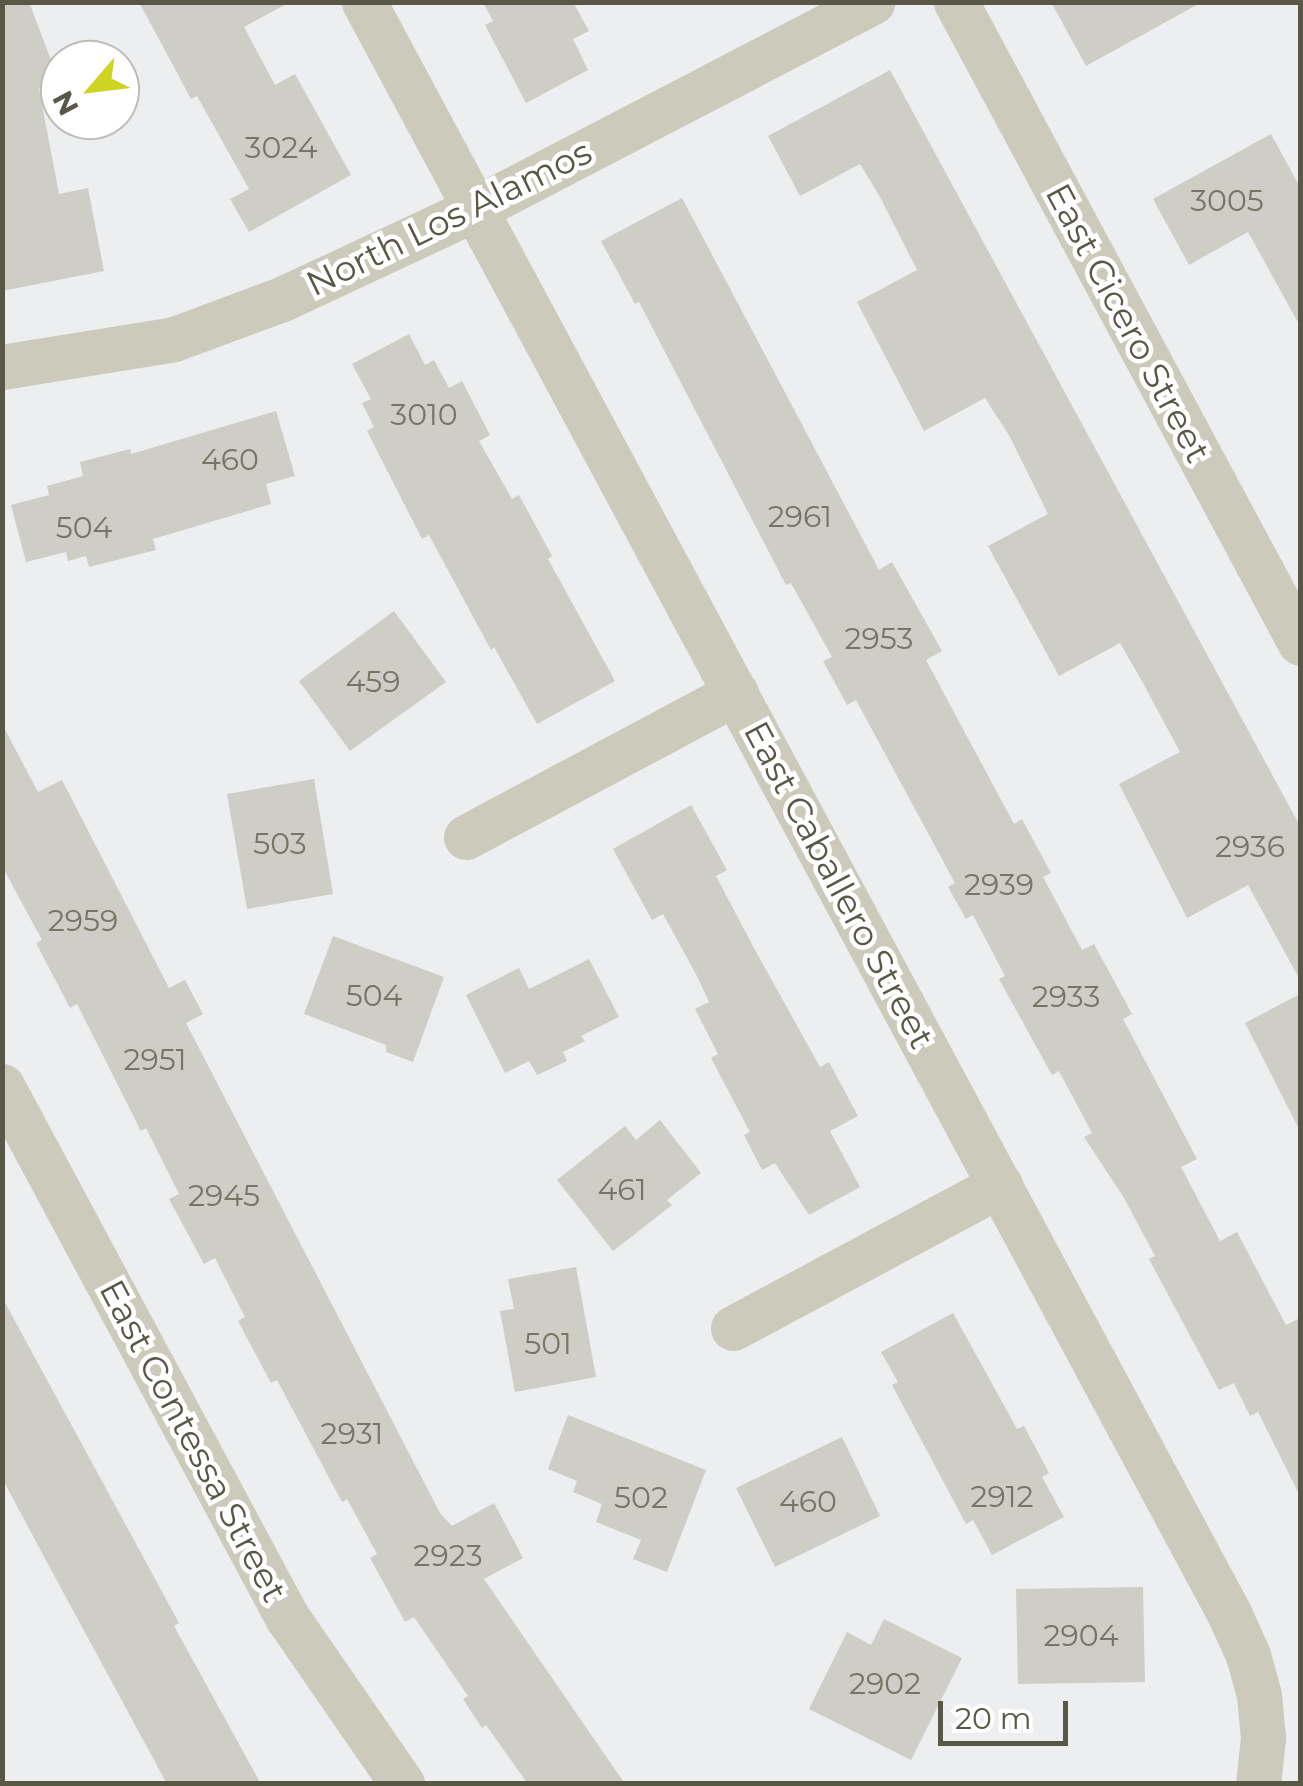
<!DOCTYPE html>
<html>
<head>
<meta charset="utf-8">
<style>
	body { margin:0 }
	#map { position:relative; width:1303px; height:1786px; overflow:hidden; background:#eceeef; font-family:Montserrat,sans-serif }
	div>[style] { position:absolute }
	.building>* { inset:0; background:#cecec6 }
	.street>* { height:45px; margin:-22.5px; padding:0 22.5px; transform-origin:22.5px; border-radius:22.5px; background:#cbcabb }
	span { translate:-50% -50%; white-space:nowrap; text-align:center; line-height:1.15; -webkit-text-stroke:9px #fff; paint-order:stroke }
	.number-label { font-size:30px; color:#767666 }
	.number-label span { -webkit-text-stroke-width:0 }
	.street-label { font-size:35px; color:#595846 }
	.frame { position:absolute; inset:0; border:5px solid #595846; pointer-events:none }
	.north { position:absolute; left:40px; top:40px; width:100px; height:100px; box-sizing:border-box; background:#fff; border:2px solid #bdbcb5; border-radius:50%; rotate:242deg; font-size:28px; font-weight:700; line-height:40px; text-align:center; color:#595846 }
	.north::after { content:''; display:block; margin:auto; width:35px; height:45px; background:#cdd421; clip-path:polygon(50% 0,100% 100%,50% 72%,0 100%) }
	.scale { position:absolute; left:938px; top:1701px; width:130px; height:45px; box-sizing:border-box; border:5px solid #595846; border-top:0; padding-left:12px; font-size:30px; line-height:35px; white-space:nowrap; color:#595846; -webkit-text-stroke:8px #fff; paint-order:stroke }
</style>
</head>
<body>
<div id="map">
	<div class="building">
		<i style="clip-path:polygon(2px 2px,29px 2px,59px 81px,39px 89px,59px 194px,88px 188px,104px 271px,2px 291px)"></i>
		<i style="clip-path:polygon(139px 2px,290px 2px,244px 27px,275px 85px,295px 74px,351px 175px,249px 232px,230px 199px,249px 189px,197px 96px,191px 99px)"></i>
		<i style="clip-path:polygon(483px 2px,573px 2px,589px 31px,573px 39px,588px 70px,526px 103px,485px 25px,493px 21px)"></i>
		<i style="clip-path:polygon(1051px 2px,1202px 2px,1086px 66px)"></i>
		<i style="clip-path:polygon(890px 70px,1300px 826px,1300px 980px,1248px 885px,1187px 918px,1119px 784px,1180px 752px,1143px 683px,1120px 643px,1059px 676px,988px 546px,1048px 514px,1010px 437px,985px 398px,924px 431px,857px 302px,917px 270px,880px 197px,860px 164px,800px 196px,768px 136px)"></i>
		<i style="clip-path:polygon(1271px 134px,1300px 187px,1300px 326px,1248px 232px,1189px 265px,1153px 199px)"></i>
		<i style="clip-path:polygon(682px 198px,879px 570px,892px 562px,942px 651px,926px 660px,1014px 824px,1022px 819px,1051px 873px,1043px 877px,1082px 950px,1094px 944px,1132px 1014px,1123px 1019px,1197px 1159px,1181px 1167px,1220px 1241px,1237px 1232px,1286px 1325px,1300px 1318px,1300px 1496px,1258px 1412px,1250px 1416px,1234px 1383px,1219px 1390px,1149px 1259px,1155px 1256px,1124px 1198px,1084px 1137px,1092px 1133px,1059px 1071px,1052px 1075px,999px 979px,1005px 976px,973px 915px,966px 919px,948px 887px,955px 883px,856px 700px,847px 705px,823px 661px,832px 657px,791px 583px,786px 585px,639px 302px,635px 304px,601px 241px)"></i>
		<i style="clip-path:polygon(409px 334px,425px 365px,434px 360px,449px 388px,462px 381px,490px 435px,479px 441px,512px 499px,519px 495px,552px 556px,548px 559px,615px 681px,537px 724px,494px 647px,491px 650px,429px 535px,422px 539px,367px 431px,374px 427px,362px 403px,371px 399px,352px 364px)"></i>
		<i style="clip-path:polygon(276px 411px,295px 476px,266px 484px,271px 504px,153px 539px,156px 550px,89px 567px,86px 556px,68px 561px,66px 552px,26px 562px,11px 505px,49px 495px,47px 486px,83px 476px,80px 462px,130px 449px,131px 454px)"></i>
		<i style="clip-path:polygon(394px 611px,446px 682px,350px 751px,299px 681px)"></i>
		<i style="clip-path:polygon(2px 724px,38px 792px,62px 780px,169px 988px,185px 980px,203px 1014px,186px 1023px,440px 1513px,452px 1526px,494px 1503px,523px 1558px,484px 1579px,625px 1784px,528px 1784px,486px 1725px,482px 1728px,463px 1699px,468px 1696px,414px 1617px,405px 1622px,370px 1558px,377px 1554px,347px 1499px,342px 1502px,277px 1380px,271px 1383px,238px 1321px,245px 1317px,215px 1258px,204px 1264px,169px 1199px,179px 1194px,146px 1128px,141px 1131px,77px 1004px,70px 1008px,36px 943px,42px 940px,2px 866px)"></i>
		<i style="clip-path:polygon(314px 779px,333px 894px,247px 909px,227px 794px)"></i>
		<i style="clip-path:polygon(691px 805px,727px 870px,716px 876px,754px 948px,820px 1067px,829px 1062px,858px 1116px,830px 1131px,860px 1187px,809px 1215px,775px 1163px,762px 1170px,744px 1135px,750px 1132px,711px 1058px,718px 1054px,695px 1009px,709px 1002px,698px 978px,663px 914px,652px 920px,613px 849px)"></i>
		<i style="clip-path:polygon(333px 936px,444px 977px,413px 1062px,386px 1052px,386px 1045px,304px 1014px)"></i>
		<i style="clip-path:polygon(589px 959px,619px 1017px,581px 1036px,585px 1041px,563px 1052px,567px 1061px,537px 1075px,529px 1061px,505px 1073px,466px 995px,519px 968px,529px 989px)"></i>
		<i style="clip-path:polygon(1300px 994px,1300px 1131px,1245px 1023px)"></i>
		<i style="clip-path:polygon(660px 1120px,701px 1173px,667px 1200px,672px 1205px,613px 1251px,557px 1180px,625px 1126px,636px 1140px)"></i>
		<i style="clip-path:polygon(576px 1267px,596px 1377px,515px 1392px,500px 1311px,514px 1309px,508px 1279px)"></i>
		<i style="clip-path:polygon(2px 1297px,179px 1623px,174px 1626px,261px 1784px,167px 1784px,49px 1566px,2px 1478px)"></i>
		<i style="clip-path:polygon(953px 1313px,1017px 1429px,1024px 1426px,1049px 1473px,1042px 1477px,1064px 1517px,992px 1555px,973px 1520px,966px 1524px,892px 1385px,898px 1382px,881px 1352px)"></i>
		<i style="clip-path:polygon(568px 1415px,706px 1470px,667px 1572px,633px 1559px,641px 1540px,596px 1522px,602px 1504px,573px 1492px,577px 1481px,548px 1469px)"></i>
		<i style="clip-path:polygon(842px 1437px,880px 1516px,775px 1567px,736px 1488px)"></i>
		<i style="clip-path:polygon(1143px 1587px,1145px 1682px,1018px 1684px,1016px 1589px)"></i>
		<i style="clip-path:polygon(884px 1619px,962px 1658px,911px 1760px,809px 1709px,847px 1632px,871px 1645px)"></i>
	</div>
	<div class="street">
		<i style="left:364px;top:2px;width:1829px;rotate:61.77deg"></i>
		<i style="left:1229px;top:1613px;width:46px;rotate:65.7deg"></i>
		<i style="left:1248px;top:1655px;width:41px;rotate:74.6deg"></i>
		<i style="left:1259px;top:1695px;width:43px;rotate:84.7deg"></i>
		<i style="left:1263px;top:1738px;width:46px;rotate:96.2deg"></i>
		<i style="left:956px;top:2px;width:727px;rotate:61.78deg"></i>
		<i style="left:2px;top:367px;width:174px;rotate:-9.2deg"></i>
		<i style="left:174px;top:339px;width:115px;rotate:-20.3deg"></i>
		<i style="left:282px;top:299px;width:213px;rotate:-25deg"></i>
		<i style="left:475px;top:209px;width:448px;rotate:-27.5deg"></i>
		<i style="left:466px;top:837px;width:306px;rotate:-28.1deg"></i>
		<i style="left:2px;top:1086px;width:603px;rotate:61.78deg"></i>
		<i style="left:287px;top:1617px;width:203px;rotate:55.4deg"></i>
		<i style="left:733px;top:1328px;width:303px;rotate:-28.2deg"></i>
	</div>
	<div class="number-label">
		<span style="left:281px;top:148px">3024</span>
		<span style="left:1227px;top:201px">3005</span>
		<span style="left:424px;top:415px">3010</span>
		<span style="left:230px;top:460px">460</span>
		<span style="left:800px;top:517px">2961</span>
		<span style="left:84px;top:528px">504</span>
		<span style="left:879px;top:639px">2953</span>
		<span style="left:373px;top:682px">459</span>
		<span style="left:280px;top:844px">503</span>
		<span style="left:1250px;top:847px">2936</span>
		<span style="left:999px;top:885px">2939</span>
		<span style="left:83px;top:921px">2959</span>
		<span style="left:374px;top:996px">504</span>
		<span style="left:1066px;top:997px">2933</span>
		<span style="left:155px;top:1060px">2951</span>
		<span style="left:622px;top:1190px">461</span>
		<span style="left:224px;top:1196px">2945</span>
		<span style="left:548px;top:1344px">501</span>
		<span style="left:352px;top:1434px">2931</span>
		<span style="left:1002px;top:1497px">2912</span>
		<span style="left:641px;top:1498px">502</span>
		<span style="left:808px;top:1502px">460</span>
		<span style="left:448px;top:1556px">2923</span>
		<span style="left:1081px;top:1636px">2904</span>
		<span style="left:885px;top:1684px">2902</span>
	</div>
	<div class="street-label">
		<span style="left:449px;top:218px;rotate:-26deg">North Los Alamos</span>
		<span style="left:1128px;top:323px;rotate:62deg">East Cicero Street</span>
		<span style="left:839px;top:885px;rotate:62deg">East Caballero Street</span>
		<span style="left:193px;top:1441px;rotate:62deg">East Contessa Street</span>
	</div>
	<div class="frame"></div>
	<div class="north">N</div>
	<div class="scale">20 m</div>
</div>
</body>
</html>
